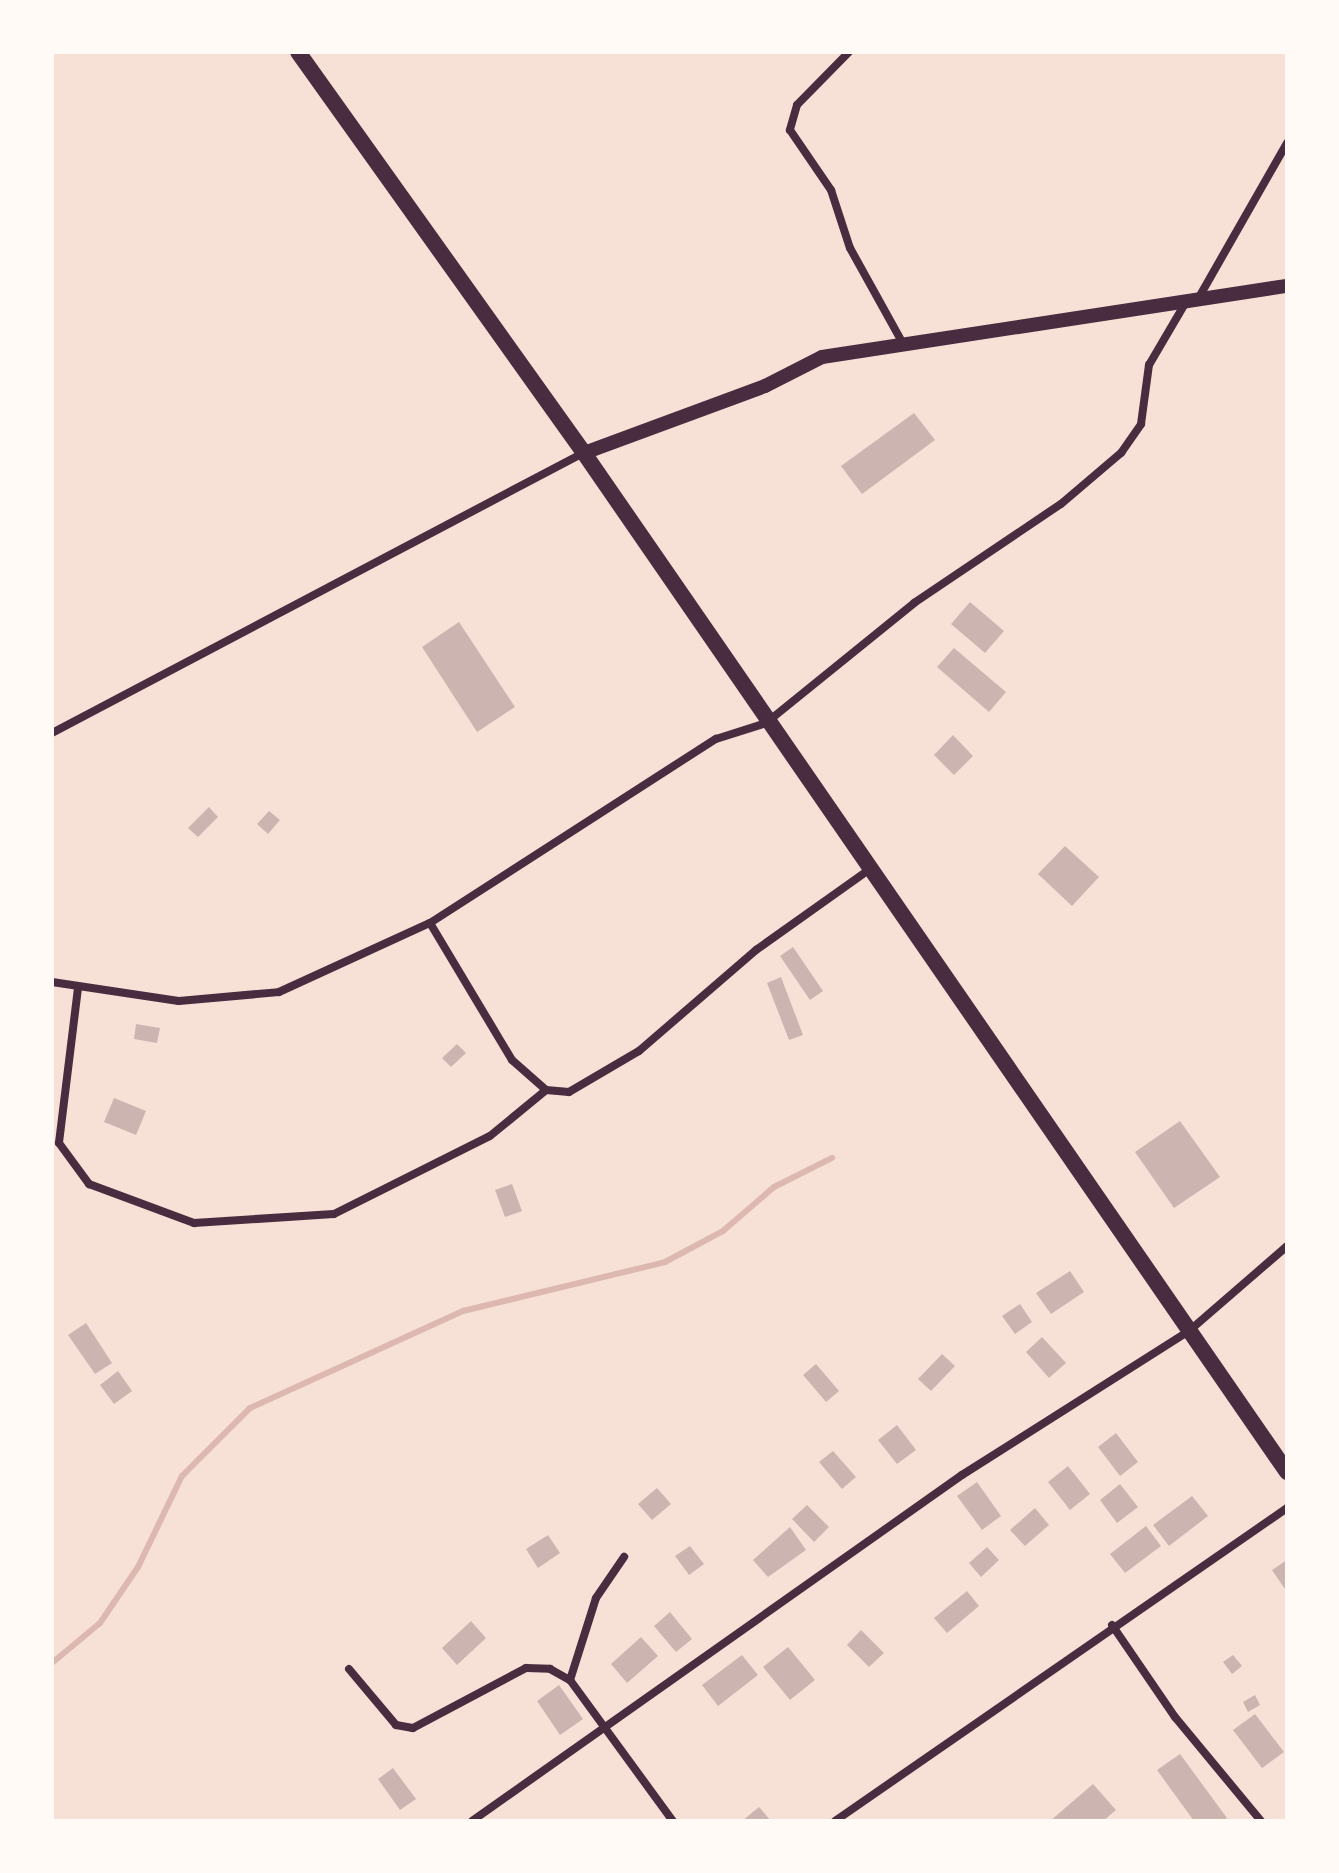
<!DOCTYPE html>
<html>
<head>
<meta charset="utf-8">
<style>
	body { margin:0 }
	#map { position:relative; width:1339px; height:1873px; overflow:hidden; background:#f7e1d7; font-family:"Archivo Narrow",sans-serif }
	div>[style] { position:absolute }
	.stream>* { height:6px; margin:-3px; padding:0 3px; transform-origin:3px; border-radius:3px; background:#dcb8b0 }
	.building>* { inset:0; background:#ccb4b1 }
	.minor>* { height:8px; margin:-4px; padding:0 4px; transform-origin:4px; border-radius:4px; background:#4a2c40 }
	.secondary>* { height:14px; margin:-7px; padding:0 7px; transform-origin:7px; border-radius:7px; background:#4a2c40 }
	.trunk>* { height:16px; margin:-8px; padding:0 8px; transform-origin:8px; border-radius:8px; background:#4a2c40 }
	span { translate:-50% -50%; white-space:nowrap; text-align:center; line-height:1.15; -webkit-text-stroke:7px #fffaf5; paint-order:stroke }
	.frame { position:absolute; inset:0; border:54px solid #fffaf5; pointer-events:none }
</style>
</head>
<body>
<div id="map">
	<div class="stream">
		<i style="left:52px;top:1663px;width:62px;rotate:-39.8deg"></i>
		<i style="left:100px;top:1623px;width:68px;rotate:-55.8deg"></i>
		<i style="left:138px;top:1567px;width:101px;rotate:-64.2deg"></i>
		<i style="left:182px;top:1476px;width:96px;rotate:-45deg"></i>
		<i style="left:250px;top:1408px;width:234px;rotate:-24.5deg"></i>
		<i style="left:463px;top:1311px;width:208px;rotate:-13.6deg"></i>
		<i style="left:665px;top:1262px;width:66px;rotate:-28.1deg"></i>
		<i style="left:723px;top:1231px;width:67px;rotate:-40.8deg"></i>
		<i style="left:774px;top:1187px;width:65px;rotate:-26.6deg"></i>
	</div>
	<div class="building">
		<i style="clip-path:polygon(914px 413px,935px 440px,862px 494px,841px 466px)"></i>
		<i style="clip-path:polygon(970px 602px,1004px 631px,985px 653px,951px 624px)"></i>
		<i style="clip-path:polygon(459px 622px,515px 707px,477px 732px,422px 647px)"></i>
		<i style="clip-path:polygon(954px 648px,1006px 692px,989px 712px,937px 667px)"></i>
		<i style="clip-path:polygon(953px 735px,973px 756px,954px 775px,934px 755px)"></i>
		<i style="clip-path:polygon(209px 807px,218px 817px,198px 837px,188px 828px)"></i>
		<i style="clip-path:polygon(269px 811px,280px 820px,268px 834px,257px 824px)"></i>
		<i style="clip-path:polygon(1065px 846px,1099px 877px,1072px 906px,1038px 874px)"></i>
		<i style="clip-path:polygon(793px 947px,823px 991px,810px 1000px,780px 956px)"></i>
		<i style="clip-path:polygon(781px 977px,803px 1035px,789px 1040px,767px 983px)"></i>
		<i style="clip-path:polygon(136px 1024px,160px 1028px,157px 1043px,134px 1039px)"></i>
		<i style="clip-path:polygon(457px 1044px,466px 1053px,451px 1067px,442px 1058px)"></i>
		<i style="clip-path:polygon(114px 1098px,146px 1111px,136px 1135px,104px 1122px)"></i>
		<i style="clip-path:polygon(1180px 1121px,1220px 1177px,1174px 1208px,1135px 1152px)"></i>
		<i style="clip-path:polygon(512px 1184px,522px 1211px,505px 1217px,495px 1190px)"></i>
		<i style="clip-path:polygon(1070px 1271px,1084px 1292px,1051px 1314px,1036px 1293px)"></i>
		<i style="clip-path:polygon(1020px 1304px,1032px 1322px,1015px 1334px,1002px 1316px)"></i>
		<i style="clip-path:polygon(86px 1323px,112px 1363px,95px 1374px,68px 1335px)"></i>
		<i style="clip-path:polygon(1042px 1337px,1066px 1363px,1049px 1378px,1026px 1352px)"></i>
		<i style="clip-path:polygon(942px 1354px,955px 1366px,931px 1391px,918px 1379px)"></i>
		<i style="clip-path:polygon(816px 1364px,839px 1391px,826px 1402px,803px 1375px)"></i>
		<i style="clip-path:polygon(118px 1371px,132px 1391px,114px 1404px,100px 1385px)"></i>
		<i style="clip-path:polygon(897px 1425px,916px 1450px,897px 1464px,878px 1440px)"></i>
		<i style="clip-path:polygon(1116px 1433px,1138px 1462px,1120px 1476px,1098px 1447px)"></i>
		<i style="clip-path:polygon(833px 1451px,856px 1477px,842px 1489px,819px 1462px)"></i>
		<i style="clip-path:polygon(1068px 1466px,1090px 1494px,1070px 1510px,1048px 1482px)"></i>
		<i style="clip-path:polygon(977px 1482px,1001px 1516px,982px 1530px,957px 1496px)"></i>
		<i style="clip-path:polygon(1120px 1484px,1138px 1507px,1117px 1523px,1100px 1500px)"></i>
		<i style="clip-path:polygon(657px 1488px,671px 1504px,652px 1520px,638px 1504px)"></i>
		<i style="clip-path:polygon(1192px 1496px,1208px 1516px,1169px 1546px,1153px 1525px)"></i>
		<i style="clip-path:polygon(807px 1505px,829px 1527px,814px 1542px,792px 1519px)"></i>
		<i style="clip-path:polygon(1035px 1508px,1049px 1525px,1025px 1546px,1010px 1530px)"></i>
		<i style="clip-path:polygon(1146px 1526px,1161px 1546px,1125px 1573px,1110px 1554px)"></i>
		<i style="clip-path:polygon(790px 1527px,806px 1550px,768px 1577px,753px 1560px)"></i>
		<i style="clip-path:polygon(548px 1535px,560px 1553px,538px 1568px,526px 1549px)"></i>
		<i style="clip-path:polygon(690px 1546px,704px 1564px,689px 1575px,675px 1556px)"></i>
		<i style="clip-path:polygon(987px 1547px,999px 1560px,981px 1577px,969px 1563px)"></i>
		<i style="clip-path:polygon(1287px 1560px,1287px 1592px,1272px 1570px)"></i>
		<i style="clip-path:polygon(967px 1591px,979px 1606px,947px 1633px,934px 1618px)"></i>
		<i style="clip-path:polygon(670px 1612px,692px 1639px,676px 1652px,654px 1626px)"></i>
		<i style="clip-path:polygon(471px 1621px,486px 1638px,457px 1665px,442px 1648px)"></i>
		<i style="clip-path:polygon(861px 1630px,884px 1653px,869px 1667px,847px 1645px)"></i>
		<i style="clip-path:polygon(641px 1637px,658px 1656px,627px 1683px,611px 1664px)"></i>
		<i style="clip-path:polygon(788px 1647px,815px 1680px,790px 1700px,763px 1667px)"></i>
		<i style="clip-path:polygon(742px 1655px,758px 1675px,718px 1706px,702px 1685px)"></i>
		<i style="clip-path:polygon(1233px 1655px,1242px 1666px,1232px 1674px,1223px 1662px)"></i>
		<i style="clip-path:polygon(559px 1685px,583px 1719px,560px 1735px,537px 1701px)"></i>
		<i style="clip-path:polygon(1255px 1695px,1260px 1705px,1248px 1712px,1243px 1702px)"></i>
		<i style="clip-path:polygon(1255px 1714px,1284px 1752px,1262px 1768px,1233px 1730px)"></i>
		<i style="clip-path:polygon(1180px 1754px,1227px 1818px,1223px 1821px,1194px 1821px,1157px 1770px)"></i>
		<i style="clip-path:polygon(393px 1768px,416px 1799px,400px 1810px,378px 1779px)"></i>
		<i style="clip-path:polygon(1093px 1784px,1116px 1810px,1103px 1821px,1050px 1821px)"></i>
		<i style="clip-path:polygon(759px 1807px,771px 1821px,742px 1821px)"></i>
	</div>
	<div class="minor">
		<i style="left:849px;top:52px;width:74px;rotate:134.5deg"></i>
		<i style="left:797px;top:105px;width:26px;rotate:106deg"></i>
		<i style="left:790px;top:130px;width:73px;rotate:55.7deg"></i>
		<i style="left:831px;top:190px;width:61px;rotate:71.9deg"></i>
		<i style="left:850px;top:248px;width:105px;rotate:61deg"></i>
		<i style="left:1198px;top:299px;width:180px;rotate:-60.3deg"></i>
		<i style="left:52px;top:733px;width:600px;rotate:-27.8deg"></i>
		<i style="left:430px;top:923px;width:160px;rotate:59.1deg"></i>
		<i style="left:512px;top:1060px;width:45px;rotate:41.4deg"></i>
		<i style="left:546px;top:1090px;width:23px;rotate:5deg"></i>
		<i style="left:569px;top:1092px;width:81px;rotate:-30.4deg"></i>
		<i style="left:639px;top:1051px;width:155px;rotate:-40.8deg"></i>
		<i style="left:756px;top:950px;width:136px;rotate:-35.4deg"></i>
		<i style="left:52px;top:982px;width:128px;rotate:8.5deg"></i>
		<i style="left:179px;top:1001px;width:100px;rotate:-5.1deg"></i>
		<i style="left:279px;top:992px;width:166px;rotate:-24.6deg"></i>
		<i style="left:430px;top:923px;width:340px;rotate:-32.8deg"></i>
		<i style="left:716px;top:739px;width:52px;rotate:-17.7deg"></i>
		<i style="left:766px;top:723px;width:191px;rotate:-39deg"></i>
		<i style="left:914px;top:603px;width:177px;rotate:-34deg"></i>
		<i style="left:1061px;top:504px;width:79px;rotate:-40.4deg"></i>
		<i style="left:1121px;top:453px;width:35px;rotate:-55deg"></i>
		<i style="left:1141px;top:424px;width:60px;rotate:-82.3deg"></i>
		<i style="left:1149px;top:365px;width:73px;rotate:-59.6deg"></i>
		<i style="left:78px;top:988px;width:156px;rotate:97deg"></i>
		<i style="left:59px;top:1143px;width:51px;rotate:53.8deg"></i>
		<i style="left:89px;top:1184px;width:112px;rotate:20.4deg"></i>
		<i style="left:194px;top:1223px;width:140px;rotate:-3.7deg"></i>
		<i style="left:334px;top:1214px;width:174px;rotate:-26.6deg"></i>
		<i style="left:490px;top:1136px;width:72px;rotate:-39.4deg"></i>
		<i style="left:1112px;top:1625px;width:112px;rotate:55.6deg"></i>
		<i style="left:1175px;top:1717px;width:135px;rotate:50.4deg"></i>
		<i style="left:349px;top:1669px;width:73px;rotate:50deg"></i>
		<i style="left:396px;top:1725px;width:17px;rotate:10deg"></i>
		<i style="left:413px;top:1728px;width:128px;rotate:-28deg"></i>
		<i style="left:526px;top:1668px;width:24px;rotate:2deg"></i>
		<i style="left:550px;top:1669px;width:23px;rotate:29deg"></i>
		<i style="left:570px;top:1680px;width:175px;rotate:53.9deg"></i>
		<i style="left:570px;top:1680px;width:86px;rotate:-72.4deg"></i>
		<i style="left:596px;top:1598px;width:50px;rotate:-55.7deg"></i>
		<i style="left:472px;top:1821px;width:600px;rotate:-35.23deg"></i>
		<i style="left:962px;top:1475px;width:269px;rotate:-32.4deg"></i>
		<i style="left:1189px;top:1331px;width:130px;rotate:-40.9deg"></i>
		<i style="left:835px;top:1821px;width:550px;rotate:-34.7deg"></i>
	</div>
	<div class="secondary">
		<i style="left:584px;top:453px;width:193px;rotate:-20.3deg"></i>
		<i style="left:765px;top:386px;width:64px;rotate:-27deg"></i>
		<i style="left:822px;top:357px;width:470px;rotate:-8.7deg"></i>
	</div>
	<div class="trunk">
		<i style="left:298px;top:52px;width:493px;rotate:54.5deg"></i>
		<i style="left:584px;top:453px;width:1238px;rotate:55.4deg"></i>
	</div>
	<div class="frame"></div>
</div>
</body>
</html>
